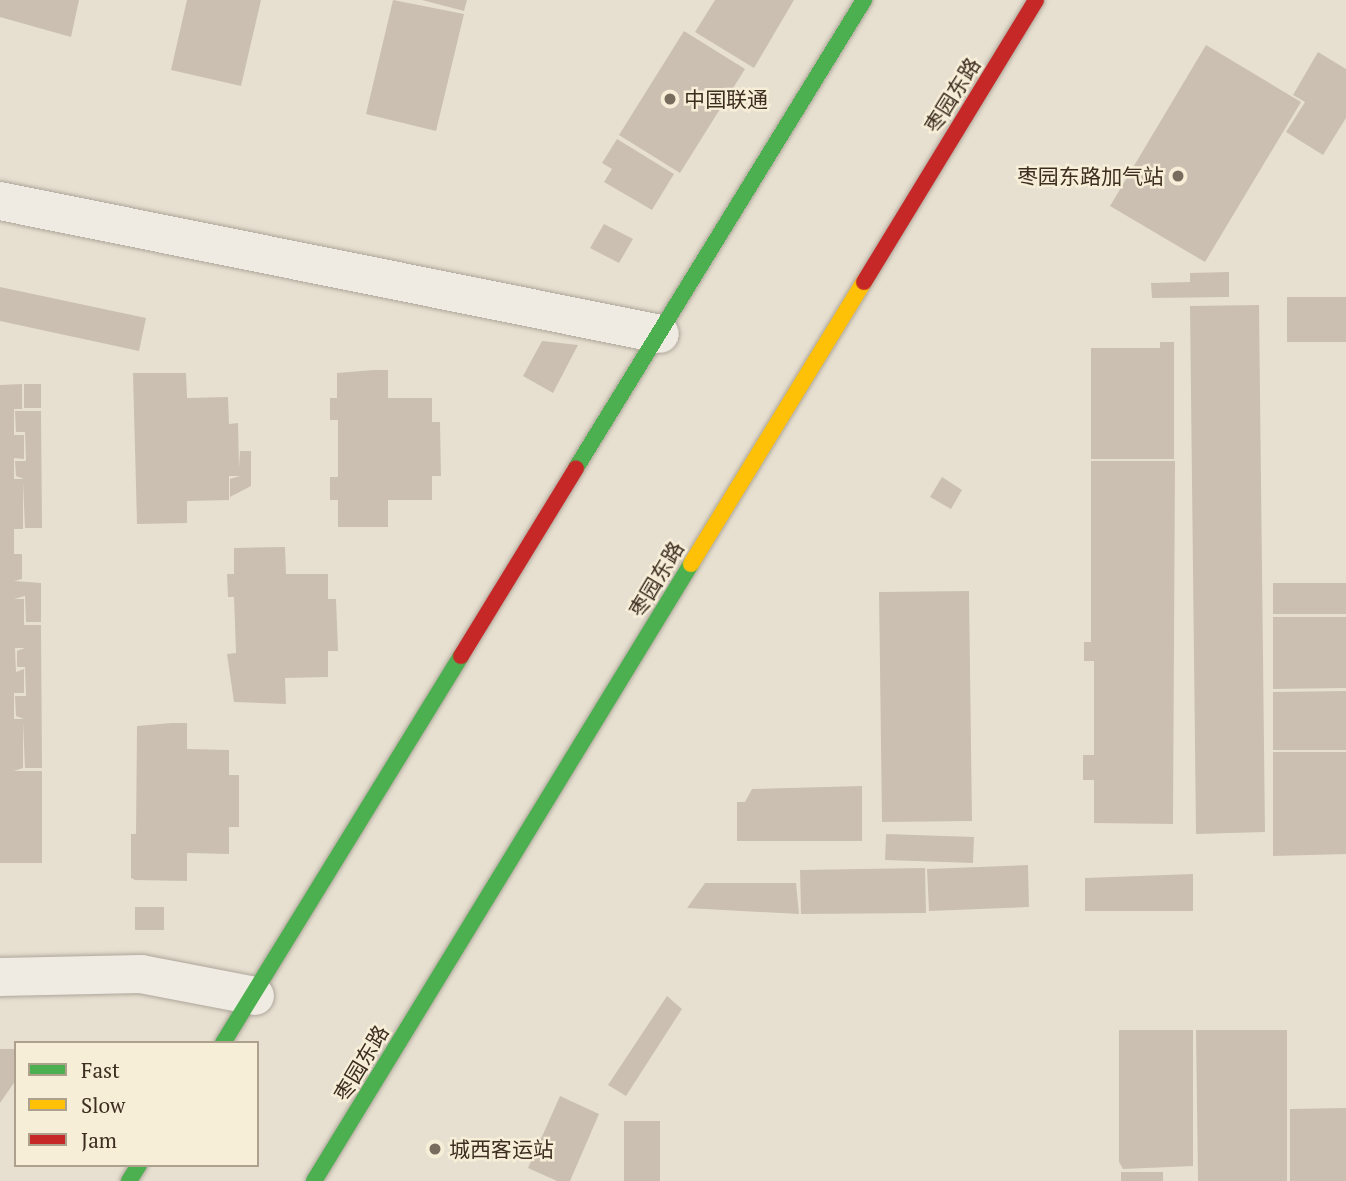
<!DOCTYPE html>
<html>
<head>
<meta charset="utf-8">
<style>
	body { margin:0 }
	#map { position:relative; width:1346px; height:1181px; overflow:hidden; background:#e7e0d1; font-family:"PT Serif","Noto Sans SC",serif }
	div>[style] { position:absolute }
	.building>* { inset:0; background:#cbbfb2 }
	.roads { filter:drop-shadow(0 0 2px #ada599) drop-shadow(0 0 2px #ada599) }
	.street>* { height:38px; margin:-19px; padding:0 19px; transform-origin:19px; border-radius:19px; background:#efebe3 }
	.fast>* { height:16px; margin:-8px; padding:0 8px; transform-origin:8px; border-radius:8px; background:#4caf50 }
	.slow>* { height:16px; margin:-8px; padding:0 8px; transform-origin:8px; border-radius:8px; background:#ffc107 }
	.jam>* { height:16px; margin:-8px; padding:0 8px; transform-origin:8px; border-radius:8px; background:#c62828 }
	.dots>* { width:19px; height:19px; translate:-50% -50%; box-sizing:border-box; border:4px solid #f7eed8; border-radius:50% }
	span { translate:-50% -50%; white-space:nowrap; text-align:center; line-height:1.15; -webkit-text-stroke:5px #f7eed8; paint-order:stroke }
	.street-label { font-size:21px; color:#3d2e20 }
	.poi-label { font-size:21px; color:#3d2e20 }
	.left { translate:0 -50%; text-align:left }
	.right { translate:-100% -50%; text-align:right }
	.legend { position:absolute; left:14px; top:1041px; width:245px; height:126px; box-sizing:border-box; background:#f7eed8; border:2px solid #ada18e; margin:0; padding:9px 12px; list-style:none; font-size:21px; color:#3d2e20 }
	.legend li { display:flex; align-items:center; gap:14px; height:35px }
	.legend b { width:35px; border:2px solid #ada18e }
</style>
</head>
<body>
<div id="map">
	<div class="building">
		<i style="clip-path:polygon(0 0,79px 0,71px 37px,0 17px)"></i>
		<i style="clip-path:polygon(187px 0,261px 0,241px 86px,171px 70px)"></i>
		<i style="clip-path:polygon(393px 0,464px 14px,436px 131px,366px 114px)"></i>
		<i style="clip-path:polygon(422px 0,467px 0,464px 11px)"></i>
		<i style="clip-path:polygon(715px 0,794px 0,754px 68px,695px 32px)"></i>
		<i style="clip-path:polygon(684px 31px,745px 69px,680px 173px,619px 135px)"></i>
		<i style="clip-path:polygon(1206px 45px,1301px 102px,1205px 262px,1110px 206px)"></i>
		<i style="clip-path:polygon(1318px 52px,1346px 69px,1346px 118px,1323px 155px,1286px 132px,1305px 102px,1293px 95px)"></i>
		<i style="clip-path:polygon(617px 139px,674px 174px,652px 210px,604px 182px,612px 169px,602px 163px)"></i>
		<i style="clip-path:polygon(604px 224px,633px 239px,619px 263px,590px 248px)"></i>
		<i style="clip-path:polygon(1229px 272px,1229px 297px,1152px 298px,1151px 283px,1190px 282px,1190px 273px)"></i>
		<i style="clip-path:polygon(0 287px,146px 318px,139px 351px,0 321px)"></i>
		<i style="clip-path:polygon(1287px 297px,1346px 297px,1346px 342px,1287px 342px)"></i>
		<i style="clip-path:polygon(1259px 305px,1265px 832px,1196px 834px,1190px 306px)"></i>
		<i style="clip-path:polygon(542px 341px,578px 345px,553px 393px,523px 376px)"></i>
		<i style="clip-path:polygon(1160px 342px,1174px 342px,1174px 459px,1091px 459px,1091px 348px,1160px 348px)"></i>
		<i style="clip-path:polygon(374px 370px,388px 370px,388px 398px,432px 398px,432px 422px,440px 422px,441px 476px,432px 476px,432px 500px,388px 500px,388px 527px,338px 527px,338px 500px,330px 500px,330px 477px,338px 477px,338px 420px,330px 420px,330px 398px,337px 398px,337px 373px)"></i>
		<i style="clip-path:polygon(133px 373px,186px 373px,187px 398px,228px 397px,229px 424px,238px 423px,239px 468px,240px 451px,251px 451px,251px 486px,230px 497px,230px 479px,240px 476px,229px 476px,229px 500px,187px 501px,187px 523px,137px 524px)"></i>
		<i style="clip-path:polygon(evenodd,22px 384px,22px 409px,14px 409px,14px 435px,24px 435px,24px 459px,14px 458px,14px 479px,24px 479px,16px 476px,15px 461px,26px 461px,25px 432px,16px 432px,15px 411px,41px 411px,42px 528px,25px 528px,23px 482px,23px 529px,14px 529px,14px 554px,22px 554px,22px 579px,14px 581px,41px 583px,41px 622px,26px 622px,25px 596px,14px 599px,24px 599px,24px 625px,41px 625px,42px 768px,25px 768px,23px 722px,23px 768px,14px 771px,42px 771px,42px 863px,0 863px,0 385px,22px 384px,15px 648px,25px 648px,17px 651px,17px 667px,25px 667px,26px 696px,15px 696px,16px 716px,24px 719px,14px 719px,14px 693px,24px 693px,24px 669px,16px 672px,15px 648px)"></i>
		<i style="clip-path:polygon(24px 384px,41px 384px,41px 408px,24px 408px)"></i>
		<i style="clip-path:polygon(1091px 461px,1175px 461px,1173px 824px,1094px 823px,1094px 780px,1083px 780px,1083px 755px,1094px 755px,1094px 661px,1084px 661px,1084px 642px,1091px 642px)"></i>
		<i style="clip-path:polygon(942px 477px,962px 490px,951px 509px,930px 497px)"></i>
		<i style="clip-path:polygon(285px 547px,286px 574px,328px 574px,328px 599px,336px 599px,338px 651px,328px 651px,328px 677px,285px 678px,286px 704px,234px 702px,227px 654px,236px 653px,234px 597px,228px 597px,227px 574px,234px 574px,234px 548px)"></i>
		<i style="clip-path:polygon(1273px 583px,1346px 583px,1346px 614px,1273px 614px)"></i>
		<i style="clip-path:polygon(969px 591px,972px 821px,882px 822px,879px 592px)"></i>
		<i style="clip-path:polygon(1273px 617px,1346px 617px,1346px 688px,1273px 689px)"></i>
		<i style="clip-path:polygon(1346px 691px,1346px 750px,1273px 750px,1273px 692px)"></i>
		<i style="clip-path:polygon(172px 723px,187px 723px,187px 749px,229px 750px,229px 775px,239px 775px,239px 827px,229px 827px,229px 854px,187px 853px,187px 881px,135px 880px,131px 878px,131px 834px,136px 834px,137px 726px)"></i>
		<i style="clip-path:polygon(1273px 752px,1346px 752px,1346px 854px,1273px 856px)"></i>
		<i style="clip-path:polygon(862px 786px,862px 841px,737px 841px,737px 802px,745px 802px,752px 789px)"></i>
		<i style="clip-path:polygon(886px 834px,974px 837px,973px 863px,885px 860px)"></i>
		<i style="clip-path:polygon(1028px 865px,1029px 907px,929px 911px,927px 869px)"></i>
		<i style="clip-path:polygon(925px 868px,926px 913px,801px 914px,800px 870px)"></i>
		<i style="clip-path:polygon(1193px 874px,1193px 911px,1085px 911px,1085px 878px)"></i>
		<i style="clip-path:polygon(705px 883px,796px 883px,799px 914px,687px 908px)"></i>
		<i style="clip-path:polygon(135px 907px,164px 907px,164px 930px,135px 930px)"></i>
		<i style="clip-path:polygon(667px 996px,682px 1009px,626px 1096px,608px 1085px)"></i>
		<i style="clip-path:polygon(1119px 1030px,1193px 1030px,1193px 1166px,1123px 1169px,1119px 1162px)"></i>
		<i style="clip-path:polygon(1196px 1030px,1287px 1030px,1287px 1181px,1198px 1181px)"></i>
		<i style="clip-path:polygon(0 1049px,16px 1049px,16px 1080px,0 1103px)"></i>
		<i style="clip-path:polygon(560px 1096px,599px 1114px,570px 1181px,557px 1181px,528px 1168px)"></i>
		<i style="clip-path:polygon(1346px 1108px,1346px 1181px,1290px 1181px,1290px 1109px)"></i>
		<i style="clip-path:polygon(624px 1121px,660px 1121px,660px 1181px,624px 1181px)"></i>
		<i style="clip-path:polygon(1121px 1172px,1163px 1172px,1163px 1181px,1121px 1181px)"></i>
	</div>
	<div class="roads">
		<div class="street">
			<i style="left:0;top:201px;width:673px;rotate:11.39deg"></i>
			<i style="left:0;top:977px;width:141px;rotate:-1.2deg"></i>
			<i style="left:141px;top:974px;width:116px;rotate:10.9deg"></i>
		</div>
		<div class="fast">
			<i style="left:576px;top:468px;width:550px;rotate:-58.39deg"></i>
			<i style="left:223px;top:1043px;width:454px;rotate:-58.4deg"></i>
			<i style="left:129px;top:1181px;width:19px;rotate:-58deg"></i>
			<i style="left:314px;top:1181px;width:723px;rotate:-58.57deg"></i>
		</div>
		<div class="slow">
			<i style="left:691px;top:564px;width:331px;rotate:-58.5deg"></i>
		</div>
		<div class="jam">
			<i style="left:864px;top:282px;width:330px;rotate:-58.6deg"></i>
			<i style="left:461px;top:656px;width:220px;rotate:-58.5deg"></i>
		</div>
	</div>
	<div class="dots">
		<i style="left:670px;top:99px;background:#786c5e"></i>
		<i style="left:1178px;top:176px;background:#786c5e"></i>
		<i style="left:435px;top:1149px;background:#786c5e"></i>
	</div>
	<div class="street-label">
		<span style="left:952px;top:95px;rotate:-58deg">枣园东路</span>
		<span style="left:656px;top:579px;rotate:-59deg">枣园东路</span>
		<span style="left:361px;top:1063px;rotate:-59deg">枣园东路</span>
	</div>
	<div class="poi-label">
		<span class="left" style="left:684px;top:99px">中国联通</span>
		<span class="right" style="left:1164px;top:176px">枣园东路加气站</span>
		<span class="left" style="left:449px;top:1149px">城西客运站</span>
	</div>
	<ul class="legend">
	<li><b style="height:9px;background:#4caf50"></b>Fast</li>
	<li><b style="height:9px;background:#ffc107"></b>Slow</li>
	<li><b style="height:9px;background:#c62828"></b>Jam</li>
	</ul>
</div>
</body>
</html>
